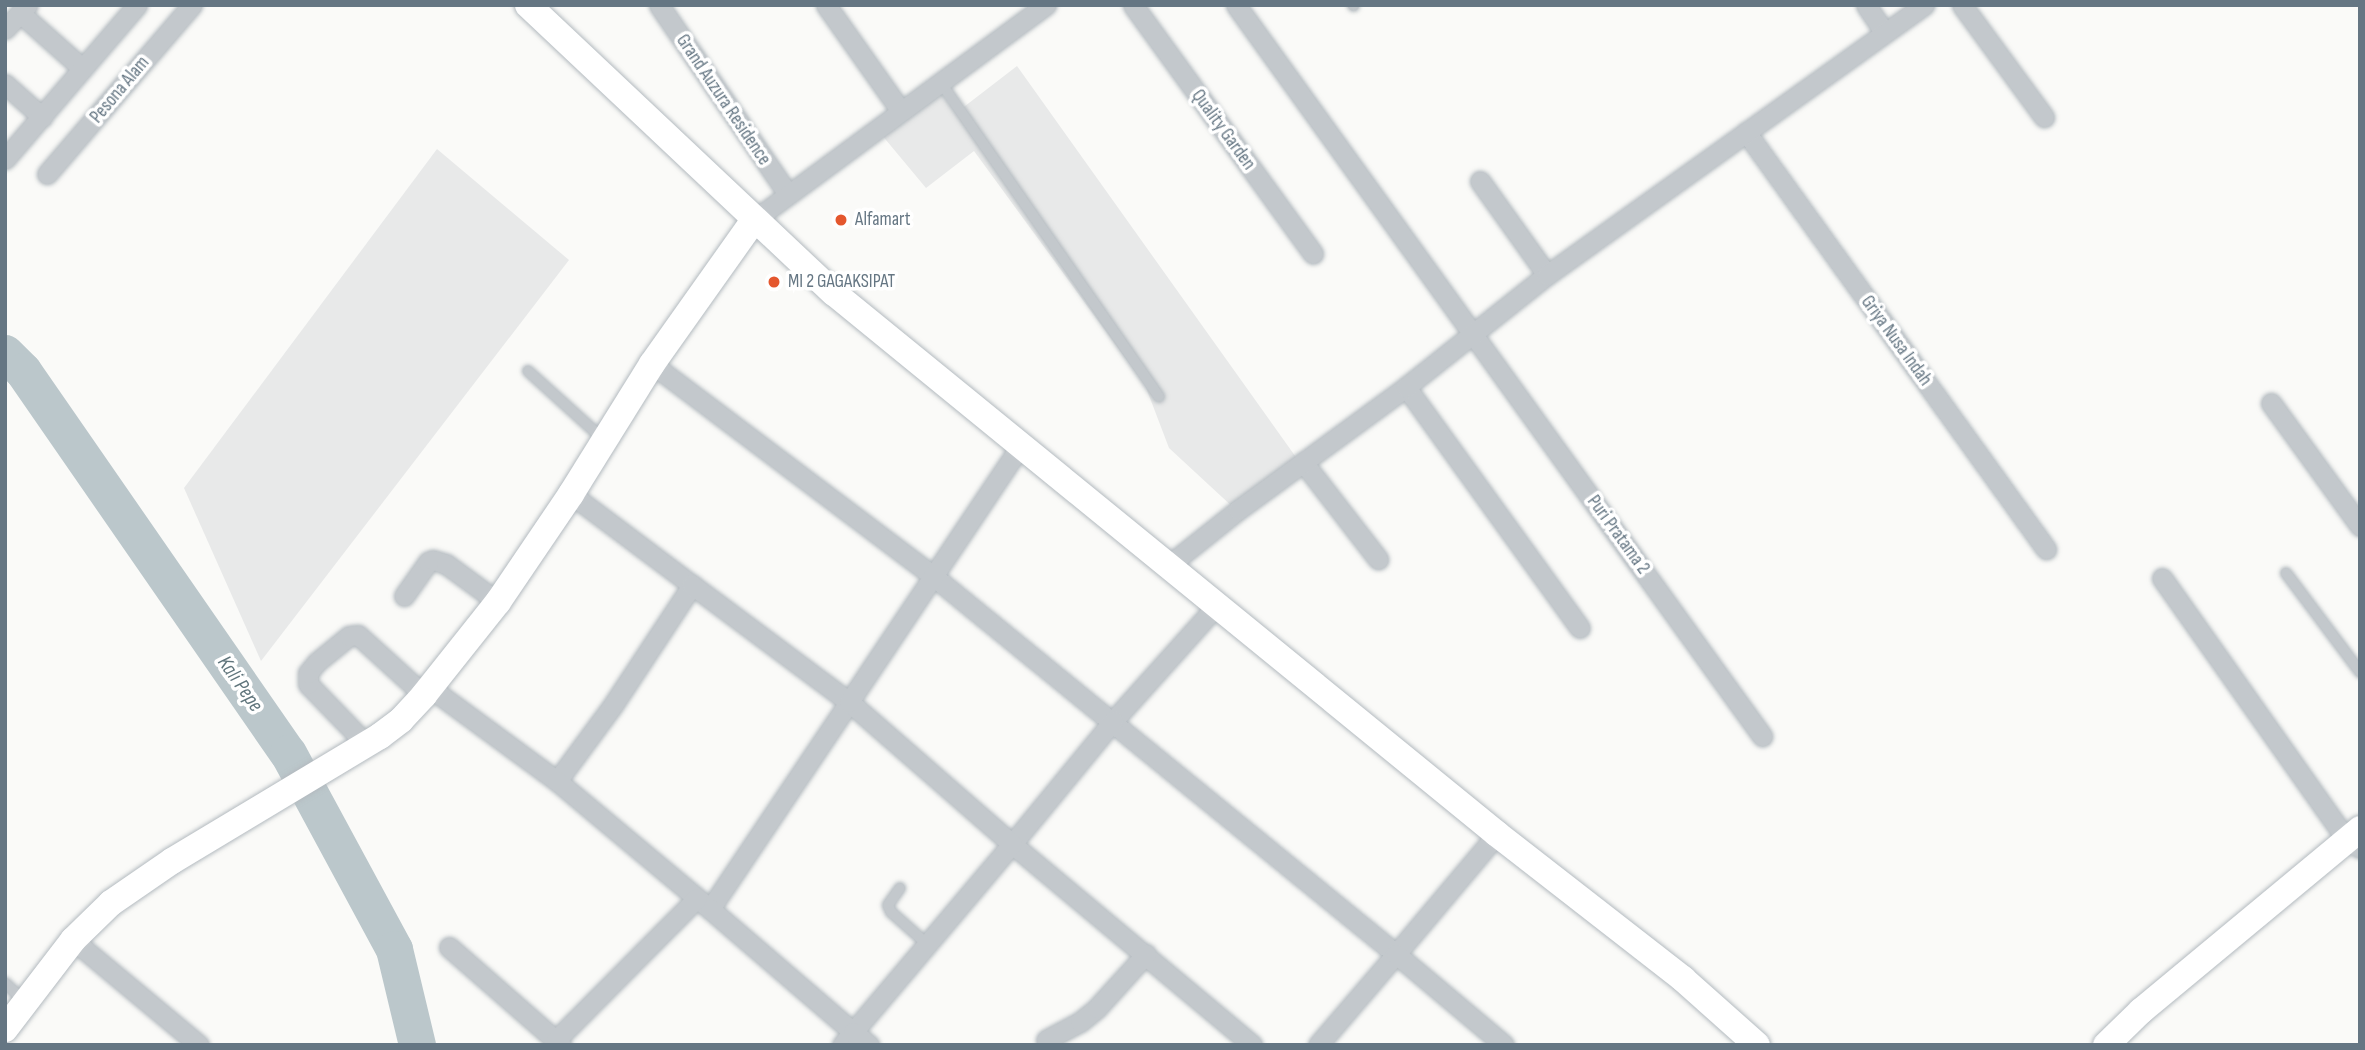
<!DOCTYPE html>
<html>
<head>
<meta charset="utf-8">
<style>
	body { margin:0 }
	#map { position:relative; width:2365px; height:1050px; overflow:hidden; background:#fafaf8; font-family:"Sofia Sans Condensed",sans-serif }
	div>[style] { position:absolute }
	.built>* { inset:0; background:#e8e9e9 }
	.river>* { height:37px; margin:-18.5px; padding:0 18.5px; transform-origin:18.5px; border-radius:18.5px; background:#bbc7cb }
	.roads { filter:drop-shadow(0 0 2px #b3babf) drop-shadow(0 0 2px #b3babf) }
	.lane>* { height:10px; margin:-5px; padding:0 5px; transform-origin:5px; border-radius:5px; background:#c3c8cc }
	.street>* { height:19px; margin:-9.5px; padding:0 9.5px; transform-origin:9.5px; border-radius:9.5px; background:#c3c8cc }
	.secondary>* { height:26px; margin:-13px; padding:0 13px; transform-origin:13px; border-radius:13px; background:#fff }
	.dots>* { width:19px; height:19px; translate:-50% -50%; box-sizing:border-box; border:4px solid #fff; border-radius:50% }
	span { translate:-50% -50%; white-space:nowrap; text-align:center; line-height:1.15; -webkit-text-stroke:7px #fff; paint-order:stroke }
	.street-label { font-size:19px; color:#657683 }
	.poi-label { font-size:19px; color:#657683 }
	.left { translate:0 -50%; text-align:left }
	.water-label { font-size:21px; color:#60757c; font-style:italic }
	.frame { position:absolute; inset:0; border:7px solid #657683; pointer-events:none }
</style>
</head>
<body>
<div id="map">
	<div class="built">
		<i style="clip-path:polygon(1017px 66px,1298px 460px,1236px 510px,1169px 448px,1145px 385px,974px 151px,926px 188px,881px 134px,940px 92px,956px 113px)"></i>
		<i style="clip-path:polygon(437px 149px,569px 260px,261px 661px,184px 488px)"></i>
	</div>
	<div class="river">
		<i style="left:5px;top:353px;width:25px;rotate:45deg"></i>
		<i style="left:23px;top:371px;width:465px;rotate:55.3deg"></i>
		<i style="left:288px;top:753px;width:223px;rotate:61.6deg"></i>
		<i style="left:394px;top:949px;width:99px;rotate:76.5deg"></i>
	</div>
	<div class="roads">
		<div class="lane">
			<i style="left:1353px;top:5px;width:1px;rotate:45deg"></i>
			<i style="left:941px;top:83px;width:382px;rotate:55.2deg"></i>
			<i style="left:528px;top:371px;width:103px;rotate:42.2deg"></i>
			<i style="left:2286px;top:573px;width:124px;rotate:53.2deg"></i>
			<i style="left:900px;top:888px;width:21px;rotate:125deg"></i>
			<i style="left:888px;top:905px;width:8px;rotate:67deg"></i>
			<i style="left:891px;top:912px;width:47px;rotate:41.5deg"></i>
			<i style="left:5px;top:983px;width:16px;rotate:43deg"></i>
			<i style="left:17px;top:994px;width:11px;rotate:22deg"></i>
		</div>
		<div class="street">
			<i style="left:659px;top:5px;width:229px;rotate:55.7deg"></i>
			<i style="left:826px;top:5px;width:128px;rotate:54.8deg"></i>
			<i style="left:1133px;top:5px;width:307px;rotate:54.1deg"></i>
			<i style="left:1236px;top:5px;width:901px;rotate:54.26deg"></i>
			<i style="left:1866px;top:5px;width:32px;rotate:56deg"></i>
			<i style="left:1962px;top:5px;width:139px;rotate:53.8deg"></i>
			<i style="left:20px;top:13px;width:83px;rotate:41.6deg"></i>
			<i style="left:5px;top:29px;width:33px;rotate:-47deg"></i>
			<i style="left:5px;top:84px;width:50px;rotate:41.7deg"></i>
			<i style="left:1746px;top:132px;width:514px;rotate:54.27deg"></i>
			<i style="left:5px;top:159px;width:203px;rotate:-49.4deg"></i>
			<i style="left:47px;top:174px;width:223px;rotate:-49.4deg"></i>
			<i style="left:1480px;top:181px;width:115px;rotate:54.5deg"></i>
			<i style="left:754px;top:220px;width:363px;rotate:-36.4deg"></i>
			<i style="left:652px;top:364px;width:352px;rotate:37deg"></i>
			<i style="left:933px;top:576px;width:598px;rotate:39.23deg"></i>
			<i style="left:1396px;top:954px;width:157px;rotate:-49.9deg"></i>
			<i style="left:1406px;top:387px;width:297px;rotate:54.2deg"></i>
			<i style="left:2271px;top:403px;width:152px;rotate:54.1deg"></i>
			<i style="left:1303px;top:462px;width:123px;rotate:52.3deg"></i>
			<i style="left:1169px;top:565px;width:88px;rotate:-38.6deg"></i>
			<i style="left:1238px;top:510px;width:208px;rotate:-36.2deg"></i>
			<i style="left:1406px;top:387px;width:180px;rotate:-38.5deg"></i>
			<i style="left:1547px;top:275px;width:464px;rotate:-35.6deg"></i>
			<i style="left:2162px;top:578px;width:321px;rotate:54.8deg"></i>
			<i style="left:2347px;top:840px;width:15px;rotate:32deg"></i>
			<i style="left:404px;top:596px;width:42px;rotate:-54.8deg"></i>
			<i style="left:428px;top:562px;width:5px;rotate:-22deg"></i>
			<i style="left:433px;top:560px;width:14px;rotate:17deg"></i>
			<i style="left:446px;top:564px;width:64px;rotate:36.2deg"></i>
			<i style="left:1218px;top:604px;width:157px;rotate:131.9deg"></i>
			<i style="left:1113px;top:721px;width:159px;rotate:129.4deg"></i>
			<i style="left:1012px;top:844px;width:313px;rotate:39.9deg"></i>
			<i style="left:429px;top:687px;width:159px;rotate:36.3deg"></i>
			<i style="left:557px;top:781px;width:94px;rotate:-53.6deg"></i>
			<i style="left:613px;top:705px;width:144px;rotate:-56.6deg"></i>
			<i style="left:692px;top:585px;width:151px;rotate:-143.1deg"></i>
			<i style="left:366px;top:744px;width:83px;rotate:-134deg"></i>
			<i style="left:308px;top:684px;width:11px;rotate:-90deg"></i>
			<i style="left:308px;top:673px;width:14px;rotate:-51deg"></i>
			<i style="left:317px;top:662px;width:41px;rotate:-39.1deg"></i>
			<i style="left:349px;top:636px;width:9px;rotate:-6deg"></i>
			<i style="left:358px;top:635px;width:89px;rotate:42.3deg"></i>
			<i style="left:557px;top:781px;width:199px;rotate:39.9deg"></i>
			<i style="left:710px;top:909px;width:249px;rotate:-56.1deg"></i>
			<i style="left:849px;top:702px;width:196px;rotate:-143.3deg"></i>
			<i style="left:710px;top:909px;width:189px;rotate:40.7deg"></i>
			<i style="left:853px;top:1032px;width:246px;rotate:-49.8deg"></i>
			<i style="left:1012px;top:844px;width:216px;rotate:-138.9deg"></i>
			<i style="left:849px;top:702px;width:309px;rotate:-56.2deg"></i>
			<i style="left:73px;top:940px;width:164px;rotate:39.8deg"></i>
			<i style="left:449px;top:947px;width:149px;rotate:41.2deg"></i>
			<i style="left:556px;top:1040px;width:200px;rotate:-45.2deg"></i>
			<i style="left:1046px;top:1040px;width:38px;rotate:-28deg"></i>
			<i style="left:1080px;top:1022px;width:22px;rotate:-39deg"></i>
			<i style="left:1097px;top:1008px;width:73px;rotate:-47.8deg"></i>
			<i style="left:842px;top:1045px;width:17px;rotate:-50deg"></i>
			<i style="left:853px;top:1032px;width:21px;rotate:39deg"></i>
			<i style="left:1318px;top:1045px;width:120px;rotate:-49.4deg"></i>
			<i style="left:1396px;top:954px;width:141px;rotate:40.1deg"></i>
		</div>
		<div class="secondary">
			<i style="left:528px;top:5px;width:420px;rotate:43.3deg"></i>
			<i style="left:834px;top:293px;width:856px;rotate:39.21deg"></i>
			<i style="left:1497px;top:834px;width:236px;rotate:37.9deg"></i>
			<i style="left:1683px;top:979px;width:99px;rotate:41.7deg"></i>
			<i style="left:5px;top:1029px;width:112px;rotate:-52.6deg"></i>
			<i style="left:73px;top:940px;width:53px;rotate:-44.2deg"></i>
			<i style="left:111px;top:903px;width:74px;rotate:-34.5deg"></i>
			<i style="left:172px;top:861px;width:243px;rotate:-31deg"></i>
			<i style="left:380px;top:736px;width:26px;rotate:-37deg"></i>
			<i style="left:401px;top:720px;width:34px;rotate:-47deg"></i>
			<i style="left:424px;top:695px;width:119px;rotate:-51.5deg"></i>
			<i style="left:498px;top:602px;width:130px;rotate:-55.9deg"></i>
			<i style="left:571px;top:494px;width:153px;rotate:-58.1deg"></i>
			<i style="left:652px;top:364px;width:176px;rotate:-54.7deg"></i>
			<i style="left:2106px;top:1045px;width:49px;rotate:-44.2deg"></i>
			<i style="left:2141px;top:1011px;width:285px;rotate:-39.7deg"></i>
		</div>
	</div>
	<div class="dots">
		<i style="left:841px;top:220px;background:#e4572e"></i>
		<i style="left:774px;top:282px;background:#e4572e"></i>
	</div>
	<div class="street-label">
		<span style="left:120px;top:90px;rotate:-50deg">Pesona Alam</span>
		<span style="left:723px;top:100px;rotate:56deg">Grand Auzura Residence</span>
		<span style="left:1223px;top:130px;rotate:54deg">Quality Garden</span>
		<span style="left:1896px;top:341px;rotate:54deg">Griya Nusa Indah</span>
		<span style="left:1618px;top:535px;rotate:54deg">Puri Pratama 2</span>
	</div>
	<div class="poi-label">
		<span class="left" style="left:855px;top:220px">Alfamart</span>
		<span class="left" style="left:788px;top:282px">MI 2 GAGAKSIPAT</span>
	</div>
	<div class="water-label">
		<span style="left:240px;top:684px;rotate:55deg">Kali Pepe</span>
	</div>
	<div class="frame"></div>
</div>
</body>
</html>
